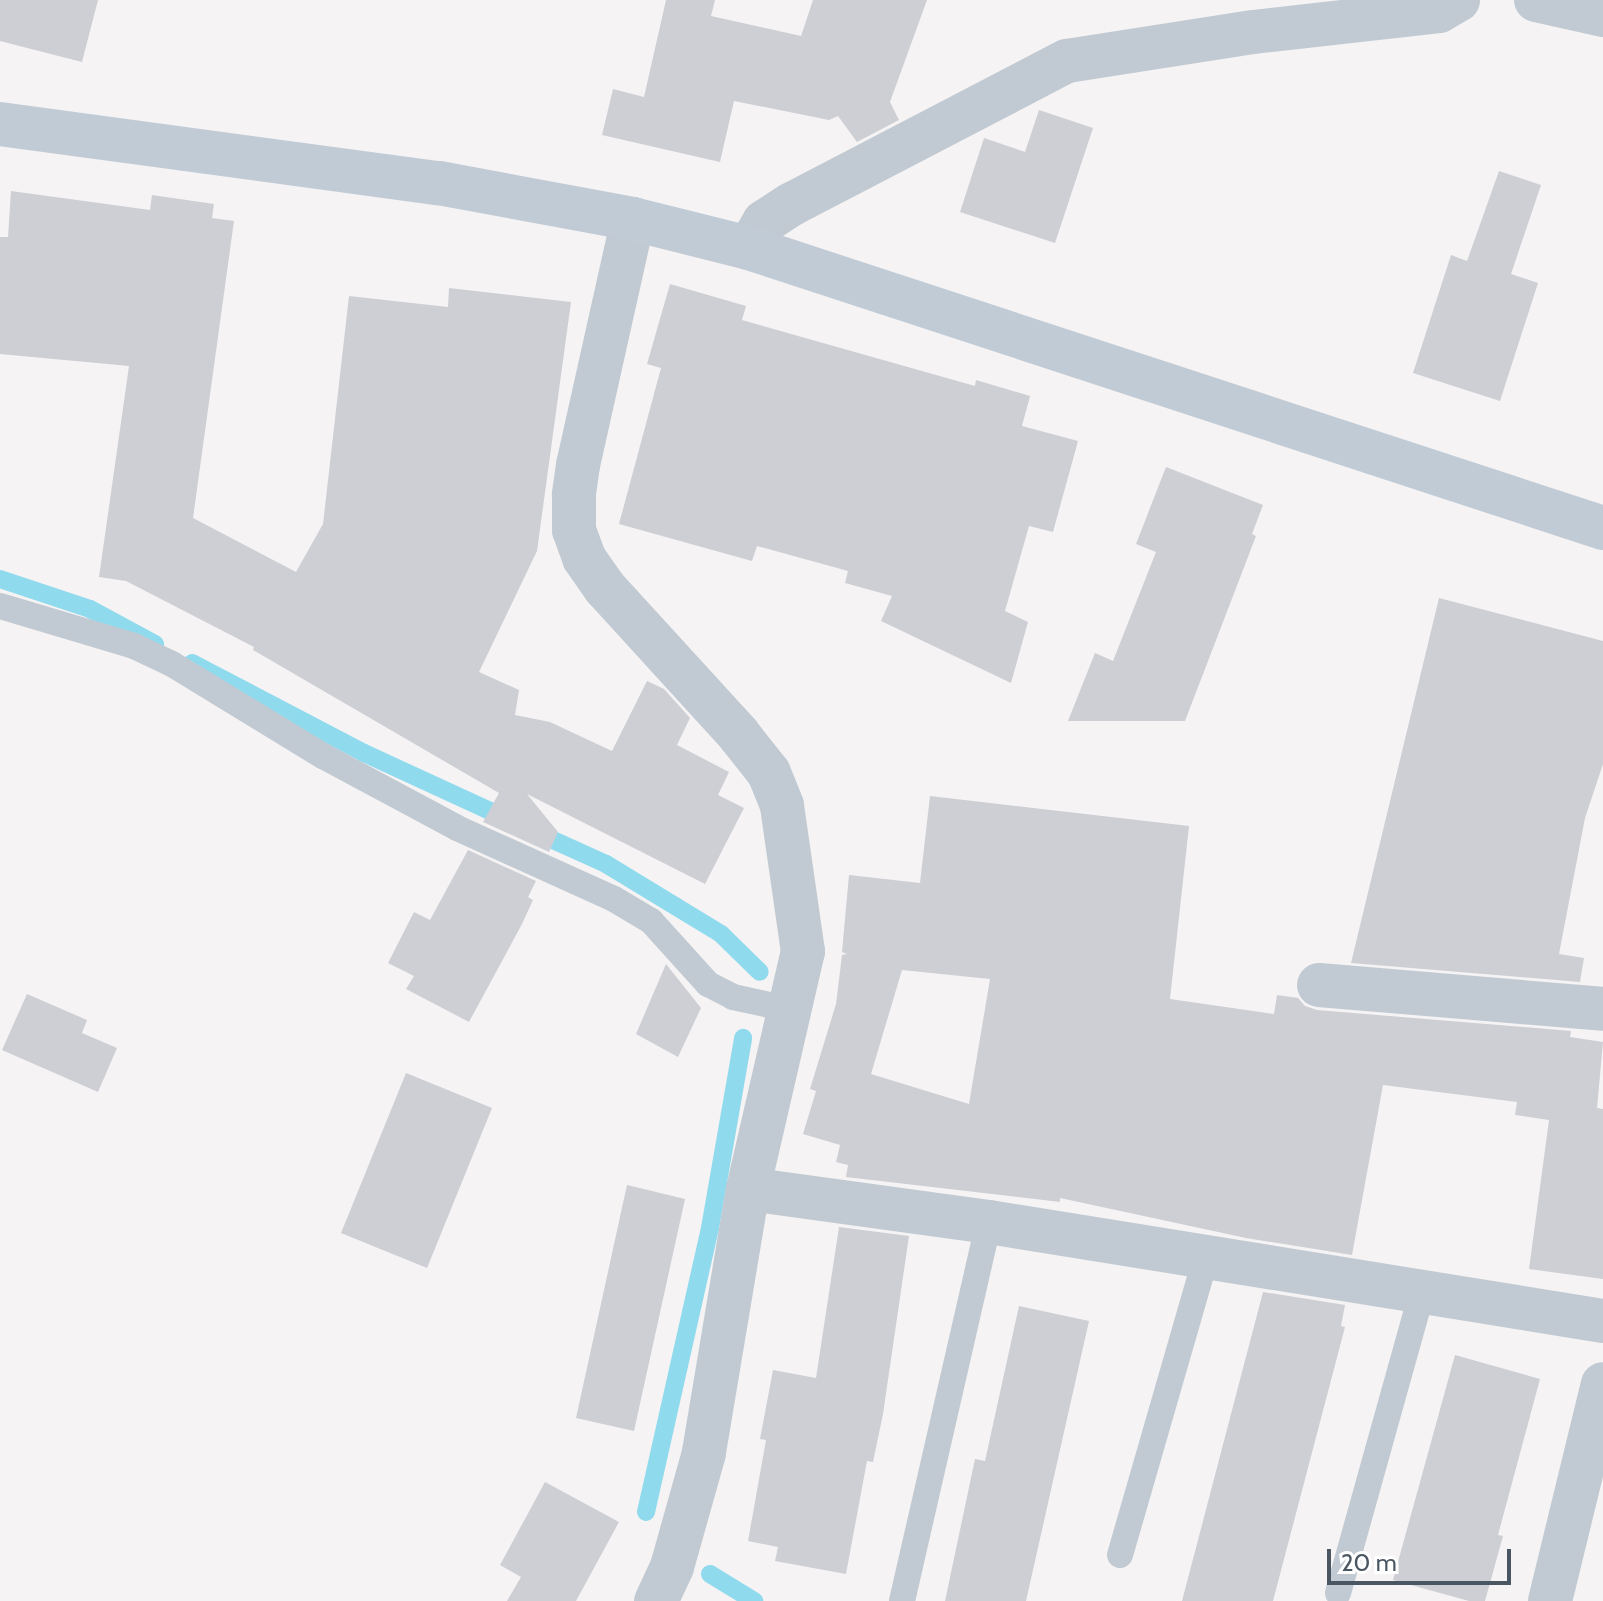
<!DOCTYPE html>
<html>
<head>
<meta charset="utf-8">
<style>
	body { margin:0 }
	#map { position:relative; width:1603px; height:1601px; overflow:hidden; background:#f5f3f3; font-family:Cabin,sans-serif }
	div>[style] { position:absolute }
	.stream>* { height:18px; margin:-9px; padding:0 9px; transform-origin:9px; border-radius:9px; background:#90daee }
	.building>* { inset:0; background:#cdcfd5 }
	.service>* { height:26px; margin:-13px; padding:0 13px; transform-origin:13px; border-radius:13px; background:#c1cad2 }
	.minor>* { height:44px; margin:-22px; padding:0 22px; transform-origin:22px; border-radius:22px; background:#c1cad2 }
	.secondary>* { height:44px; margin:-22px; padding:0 22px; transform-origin:22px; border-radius:22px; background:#c1cbd6 }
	span { translate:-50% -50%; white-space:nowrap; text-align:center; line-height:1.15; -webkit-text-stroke:8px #fff; paint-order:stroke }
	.scale { position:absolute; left:1327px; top:1549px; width:184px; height:36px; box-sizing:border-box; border:4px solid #4a5661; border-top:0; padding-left:10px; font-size:24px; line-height:28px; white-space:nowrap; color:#4a5661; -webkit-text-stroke:6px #fff; paint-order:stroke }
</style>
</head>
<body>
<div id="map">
	<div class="stream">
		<i style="left:0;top:579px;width:95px;rotate:18.4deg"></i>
		<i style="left:90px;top:609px;width:74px;rotate:28.3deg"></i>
		<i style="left:192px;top:663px;width:194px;rotate:27.6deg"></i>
		<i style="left:364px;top:753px;width:161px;rotate:24.7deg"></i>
		<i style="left:533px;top:831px;width:80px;rotate:24.3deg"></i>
		<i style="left:606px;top:864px;width:135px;rotate:31.3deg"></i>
		<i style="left:721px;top:934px;width:54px;rotate:44.3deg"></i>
		<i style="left:646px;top:1512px;width:291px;rotate:-77.3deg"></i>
		<i style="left:710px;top:1228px;width:193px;rotate:-80.1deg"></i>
		<i style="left:710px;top:1574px;width:52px;rotate:31.5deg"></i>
	</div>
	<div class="building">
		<i style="clip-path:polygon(0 0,98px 0,82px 62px,0 41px)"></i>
		<i style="clip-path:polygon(666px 0,715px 0,711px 16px,801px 36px,813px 0,927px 0,890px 102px,899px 120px,857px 142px,838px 116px,829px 120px,734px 101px,720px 162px,602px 135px,613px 89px,644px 97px)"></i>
		<i style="clip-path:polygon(1039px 110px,1093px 128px,1055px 243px,960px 212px,984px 138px,1025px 152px)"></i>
		<i style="clip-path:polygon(1499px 171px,1541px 185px,1511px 274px,1538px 283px,1500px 401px,1413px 373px,1451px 255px,1467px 261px)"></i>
		<i style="clip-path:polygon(11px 191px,150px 210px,152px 195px,214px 204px,212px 218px,234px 221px,193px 518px,296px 572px,323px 524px,349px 296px,448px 307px,449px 288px,571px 302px,537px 551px,479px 672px,519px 690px,515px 715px,550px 722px,612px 751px,647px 681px,664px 689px,690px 718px,677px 745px,729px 772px,718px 795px,744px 808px,705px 884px,527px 794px,558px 832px,549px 852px,483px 822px,499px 793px,253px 650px,254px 647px,126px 581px,99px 577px,129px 366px,0 354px,0 237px,8px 237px)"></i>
		<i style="clip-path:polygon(670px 284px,746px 306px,742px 320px,975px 386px,976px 380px,1030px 396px,1022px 426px,1078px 441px,1053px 532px,1029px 526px,1005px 611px,1028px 622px,1011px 683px,881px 621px,892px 596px,845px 583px,848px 571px,757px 546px,752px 561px,619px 524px,661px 368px,647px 364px)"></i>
		<i style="clip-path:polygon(1166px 467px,1263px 505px,1252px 534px,1256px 536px,1185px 721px,1068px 721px,1095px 653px,1113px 661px,1156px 552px,1136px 544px)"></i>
		<i style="clip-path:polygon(1439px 598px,1603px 641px,1603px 764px,1585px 818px,1559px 954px,1584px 958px,1580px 982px,1351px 963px)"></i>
		<i style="clip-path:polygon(evenodd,930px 796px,1189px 826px,1170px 999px,1274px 1014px,1277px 995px,1298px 998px,1305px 1006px,1317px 1010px,1571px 1031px,1570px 1037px,1603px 1042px,1597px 1108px,1603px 1109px,1603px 1279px,1529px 1269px,1549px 1120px,1515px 1115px,1517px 1102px,1383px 1085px,1352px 1255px,1246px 1238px,1060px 1198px,1060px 1202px,846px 1177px,848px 1165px,836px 1162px,840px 1145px,803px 1134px,816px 1091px,810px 1089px,836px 1004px,842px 955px,847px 954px,842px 952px,849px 875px,920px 883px,930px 796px,902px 970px,990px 979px,969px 1104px,871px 1074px,902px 970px)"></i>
		<i style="clip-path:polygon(468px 850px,536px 881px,528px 897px,533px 900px,522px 924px,469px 1022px,406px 989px,414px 976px,388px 963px,414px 912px,430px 920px)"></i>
		<i style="clip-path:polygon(666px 964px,701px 1008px,678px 1057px,636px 1034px)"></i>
		<i style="clip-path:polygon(27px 994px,87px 1020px,82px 1033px,117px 1048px,98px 1092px,2px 1050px)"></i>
		<i style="clip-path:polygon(406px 1073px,492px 1108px,427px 1268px,341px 1233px)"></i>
		<i style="clip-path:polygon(627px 1185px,685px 1199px,634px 1431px,576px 1418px)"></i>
		<i style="clip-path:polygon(839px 1227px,909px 1236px,883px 1414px,873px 1462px,867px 1461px,846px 1574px,775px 1561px,778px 1547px,748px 1541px,766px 1440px,760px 1439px,773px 1370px,816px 1378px)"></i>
		<i style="clip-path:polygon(1263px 1292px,1345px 1305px,1341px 1326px,1345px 1327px,1273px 1601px,1182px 1601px)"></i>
		<i style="clip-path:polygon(1019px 1306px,1089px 1321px,1026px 1601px,945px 1601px,975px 1459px,985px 1461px)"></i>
		<i style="clip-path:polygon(1455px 1355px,1540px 1379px,1498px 1535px,1503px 1536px,1485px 1601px,1469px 1601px,1393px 1580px)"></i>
		<i style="clip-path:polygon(545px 1482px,619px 1522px,576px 1601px,507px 1601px,521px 1577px,500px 1565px)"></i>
	</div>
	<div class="service">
		<i style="left:0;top:606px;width:140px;rotate:16.6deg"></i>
		<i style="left:134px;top:646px;width:42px;rotate:25.3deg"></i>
		<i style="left:172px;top:664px;width:177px;rotate:31.4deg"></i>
		<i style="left:323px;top:756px;width:152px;rotate:28.2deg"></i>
		<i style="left:457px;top:828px;width:172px;rotate:24.3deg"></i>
		<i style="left:614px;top:899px;width:43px;rotate:30.7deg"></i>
		<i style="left:651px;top:921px;width:85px;rotate:47.9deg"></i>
		<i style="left:708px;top:984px;width:28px;rotate:27deg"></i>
		<i style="left:733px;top:997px;width:56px;rotate:12.3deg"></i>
		<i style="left:1120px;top:1555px;width:310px;rotate:-73.9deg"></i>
		<i style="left:1338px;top:1593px;width:313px;rotate:-74.4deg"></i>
		<i style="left:902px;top:1601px;width:389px;rotate:-77.1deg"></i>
	</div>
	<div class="minor">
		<i style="left:1536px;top:0;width:69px;rotate:12.6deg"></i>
		<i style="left:633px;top:219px;width:252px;rotate:102.6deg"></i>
		<i style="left:578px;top:465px;width:30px;rotate:98deg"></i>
		<i style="left:574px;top:495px;width:35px;rotate:90deg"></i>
		<i style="left:574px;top:530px;width:30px;rotate:70deg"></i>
		<i style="left:584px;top:558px;width:37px;rotate:55deg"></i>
		<i style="left:605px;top:588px;width:199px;rotate:47.6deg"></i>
		<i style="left:739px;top:735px;width:48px;rotate:51.7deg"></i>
		<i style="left:769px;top:773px;width:35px;rotate:68deg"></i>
		<i style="left:782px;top:806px;width:147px;rotate:81.8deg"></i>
		<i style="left:803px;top:951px;width:244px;rotate:103deg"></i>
		<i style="left:748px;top:1189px;width:268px;rotate:99.5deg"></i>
		<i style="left:704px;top:1453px;width:118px;rotate:105.7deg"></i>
		<i style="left:672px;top:1567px;width:38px;rotate:115deg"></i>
		<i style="left:749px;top:248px;width:30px;rotate:-60deg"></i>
		<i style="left:764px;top:222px;width:33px;rotate:-33deg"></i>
		<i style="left:792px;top:204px;width:310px;rotate:-27.5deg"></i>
		<i style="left:1067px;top:61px;width:188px;rotate:-8.9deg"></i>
		<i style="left:1253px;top:32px;width:187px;rotate:-6.4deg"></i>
		<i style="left:1439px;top:11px;width:22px;rotate:-30deg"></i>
		<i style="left:1319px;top:985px;width:285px;rotate:4.8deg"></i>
		<i style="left:748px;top:1189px;width:243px;rotate:7.8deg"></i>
		<i style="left:989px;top:1222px;width:622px;rotate:9.16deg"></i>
		<i style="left:1550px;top:1601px;width:223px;rotate:-76.3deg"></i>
	</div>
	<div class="secondary">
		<i style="left:0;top:124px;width:443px;rotate:7.7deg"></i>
		<i style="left:439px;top:183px;width:197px;rotate:10.5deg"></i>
		<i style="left:633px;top:219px;width:120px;rotate:14deg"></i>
		<i style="left:749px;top:248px;width:899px;rotate:18.15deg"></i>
	</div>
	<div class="scale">20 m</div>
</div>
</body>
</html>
